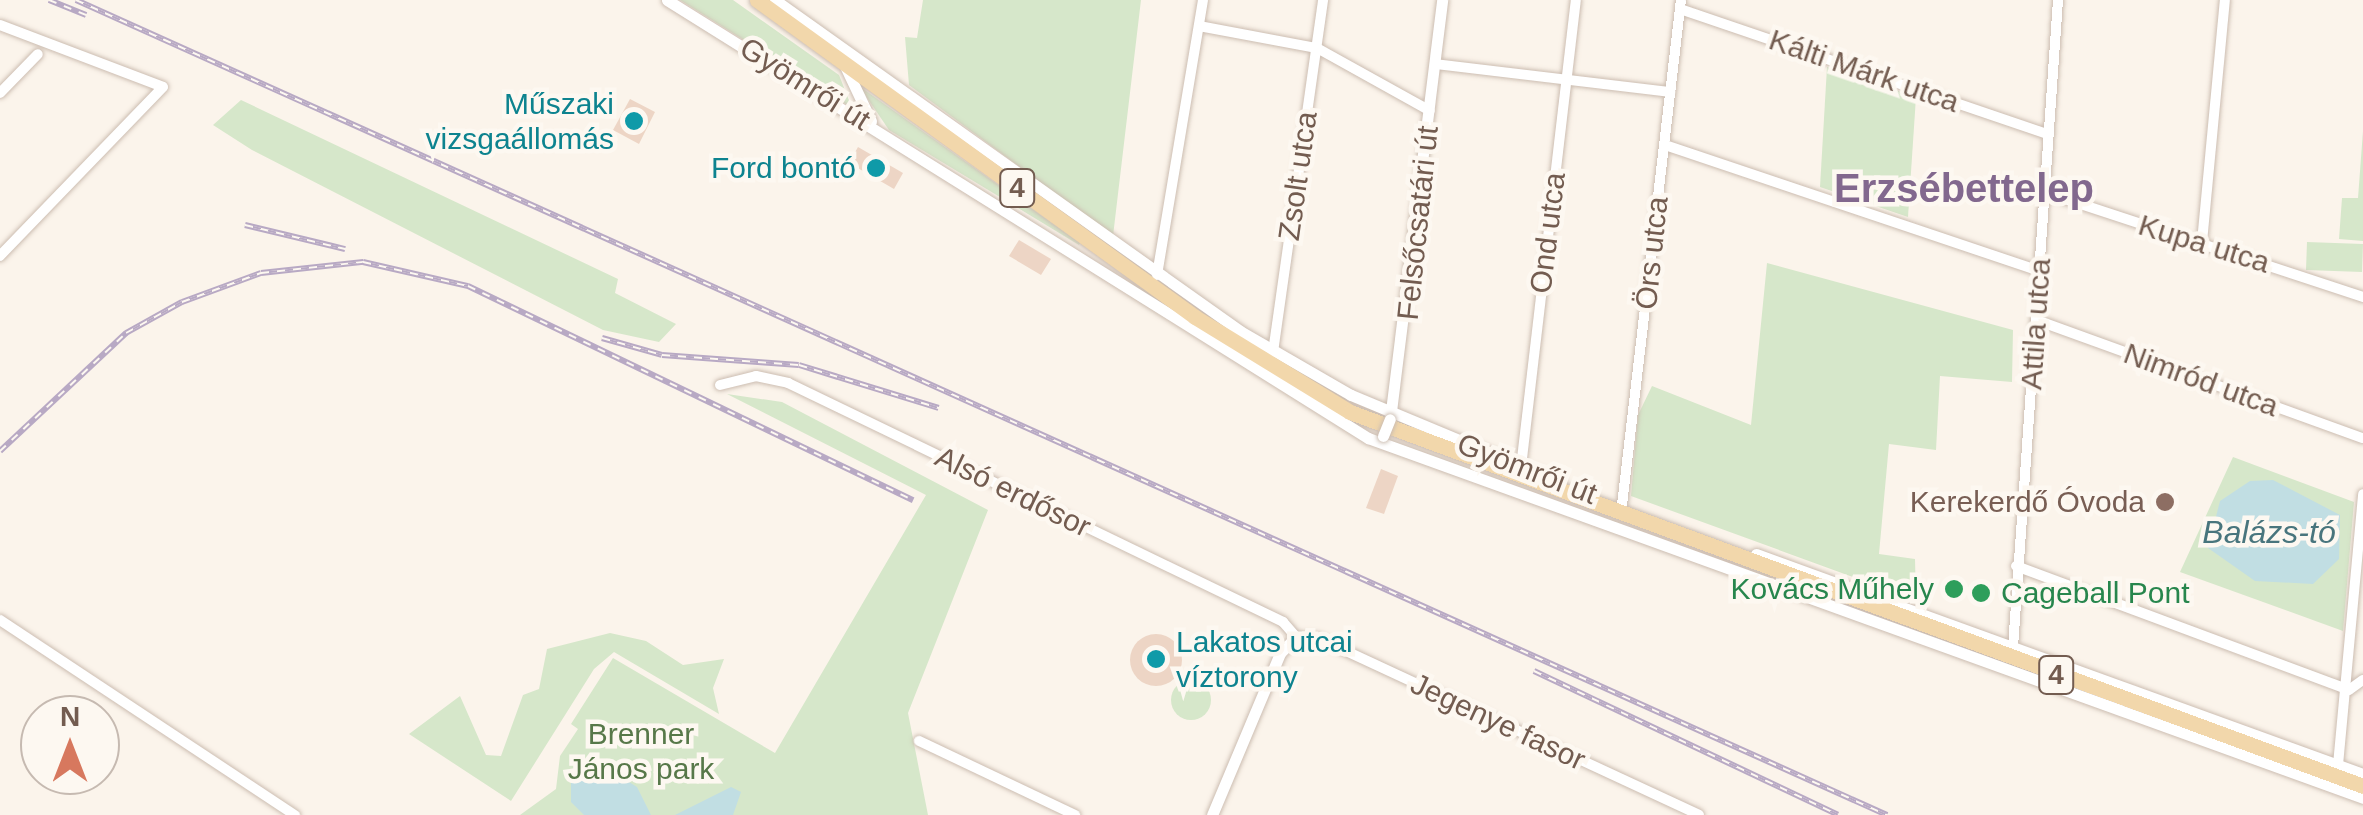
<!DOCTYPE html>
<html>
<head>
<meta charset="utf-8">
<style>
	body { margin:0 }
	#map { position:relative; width:2363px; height:815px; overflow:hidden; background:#fbf4eb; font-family:Helvetica,sans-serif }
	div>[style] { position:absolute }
	.green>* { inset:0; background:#d6e7ca }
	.round { border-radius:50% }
	.water>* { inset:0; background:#c1dee3 }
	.building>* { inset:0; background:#edd5c5 }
	.roads { filter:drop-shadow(0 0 2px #ccbdb1) drop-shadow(0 0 2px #ccbdb1) }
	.minor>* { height:10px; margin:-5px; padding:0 5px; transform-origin:5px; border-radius:5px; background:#fff }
	.tertiary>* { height:11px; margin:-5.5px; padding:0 5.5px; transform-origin:5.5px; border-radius:5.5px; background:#fff }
	.primary>* { height:15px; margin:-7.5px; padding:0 7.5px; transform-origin:7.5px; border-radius:7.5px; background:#f2d7ab }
	.rail>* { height:6px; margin-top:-3px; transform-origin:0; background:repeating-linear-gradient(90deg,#fdf8f1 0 8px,#b8a9c4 0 16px); box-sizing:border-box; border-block:2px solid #b8a9c4 }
	.bridges { filter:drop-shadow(0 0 2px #ccbdb1) drop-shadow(0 0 2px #ccbdb1) }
	.tertiary-bridge>* { height:11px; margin:-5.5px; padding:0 5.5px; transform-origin:5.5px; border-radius:5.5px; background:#fff }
	.dots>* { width:28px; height:28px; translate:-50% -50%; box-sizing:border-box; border:5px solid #fdf8f1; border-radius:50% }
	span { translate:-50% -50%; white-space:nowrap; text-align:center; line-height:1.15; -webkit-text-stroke:9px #fdf8f1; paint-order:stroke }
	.shield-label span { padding:2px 8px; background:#fdf8f1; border:2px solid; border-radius:8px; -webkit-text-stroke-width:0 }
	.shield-label { font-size:28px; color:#735c50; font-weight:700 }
	.street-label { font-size:30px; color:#735c50 }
	.culture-label { font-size:30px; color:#0d838f }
	.right { translate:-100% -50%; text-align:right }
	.left { translate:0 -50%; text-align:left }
	.education-label { font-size:30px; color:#785e54 }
	.leisure-label { font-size:30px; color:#27864d }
	.park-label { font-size:30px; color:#577849 }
	.water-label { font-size:32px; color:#48757d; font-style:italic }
	.district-label { font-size:40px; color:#82688e; font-weight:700 }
	.north { position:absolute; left:20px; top:695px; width:100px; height:100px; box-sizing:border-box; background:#fdf8f1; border:2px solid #c6bab1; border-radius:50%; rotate:0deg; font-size:28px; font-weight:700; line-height:40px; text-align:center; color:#735c50 }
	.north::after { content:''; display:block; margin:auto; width:35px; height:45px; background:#d7785e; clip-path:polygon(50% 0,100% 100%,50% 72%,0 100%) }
</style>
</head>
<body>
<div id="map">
	<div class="green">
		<i style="clip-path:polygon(680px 0,733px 0,839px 75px,852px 108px)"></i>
		<i style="clip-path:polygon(923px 0,1141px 0,1113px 236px,909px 85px,905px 37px,917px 38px)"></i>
		<i style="clip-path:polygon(1827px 67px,1916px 97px,1908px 217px,1820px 187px)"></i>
		<i style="clip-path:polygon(859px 86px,1080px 243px,1079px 245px,889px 130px)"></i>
		<i style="clip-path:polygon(241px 100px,618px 279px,615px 293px,676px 324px,659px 342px,603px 330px,252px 150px,213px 125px)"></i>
		<i style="clip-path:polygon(2363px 131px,2363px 241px,2339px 239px,2342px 198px,2358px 198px)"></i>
		<i style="clip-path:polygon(2307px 242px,2363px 244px,2362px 272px,2306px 270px)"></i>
		<i style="clip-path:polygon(1767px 263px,2013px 330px,2012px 382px,1940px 376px,1936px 450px,1889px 444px,1879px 554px,1915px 559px,1916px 600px,1631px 496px,1638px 415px,1652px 386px,1751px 425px)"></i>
		<i style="clip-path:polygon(727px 394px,782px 402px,988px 510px,908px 713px,928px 815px,520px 815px,556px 789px,560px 756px,578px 729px,571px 724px,613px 658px,775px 753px,926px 495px)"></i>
		<i style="clip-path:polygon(2233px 457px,2354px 502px,2343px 631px,2180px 572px)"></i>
		<i style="clip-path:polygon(610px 633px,646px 641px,683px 665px,724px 659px,713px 688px,719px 714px,614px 652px,594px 669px,511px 801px,409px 734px,460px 696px,486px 755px,501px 756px,523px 695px,539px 689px,547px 649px)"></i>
		<i class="round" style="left:1171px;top:680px;width:40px;height:40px"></i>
	</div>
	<div class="water">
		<i style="clip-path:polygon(2273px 480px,2340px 515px,2339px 559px,2313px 584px,2255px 581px,2208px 548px,2220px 501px,2250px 481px)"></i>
		<i style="clip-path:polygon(616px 774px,637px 787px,651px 815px,584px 815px,571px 802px,571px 783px)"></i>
		<i style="clip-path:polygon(731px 787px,741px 792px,733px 815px,675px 815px)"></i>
	</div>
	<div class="building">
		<i style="clip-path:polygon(630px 99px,655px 112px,639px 144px,613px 130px)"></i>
		<i style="clip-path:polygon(858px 147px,903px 173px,894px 189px,849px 163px)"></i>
		<i style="clip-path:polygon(1019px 240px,1051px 259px,1041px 275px,1009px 256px)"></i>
		<i style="clip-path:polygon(1381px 469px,1398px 476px,1384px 514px,1366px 508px)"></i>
		<i class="round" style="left:1130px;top:634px;width:52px;height:52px"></i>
	</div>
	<div class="roads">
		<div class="minor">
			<i style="left:1680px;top:9px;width:389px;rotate:18.8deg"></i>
			<i style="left:0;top:25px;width:174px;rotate:20.8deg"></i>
			<i style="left:163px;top:87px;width:235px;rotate:134deg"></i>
			<i style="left:1199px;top:26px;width:120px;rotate:10.6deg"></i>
			<i style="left:1317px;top:48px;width:129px;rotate:29.1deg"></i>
			<i style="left:1435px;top:64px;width:237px;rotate:6.8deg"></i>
			<i style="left:0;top:93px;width:54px;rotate:-45.7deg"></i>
			<i style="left:1665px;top:145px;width:396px;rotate:18.6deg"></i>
			<i style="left:2044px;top:192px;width:336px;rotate:18.2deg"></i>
			<i style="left:2202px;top:242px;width:243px;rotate:-84.6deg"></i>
			<i style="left:1157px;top:275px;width:279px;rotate:-80.5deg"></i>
			<i style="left:2039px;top:321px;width:344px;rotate:19.9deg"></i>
			<i style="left:1273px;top:352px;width:356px;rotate:-81.9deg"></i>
			<i style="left:720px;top:385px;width:37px;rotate:-14deg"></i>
			<i style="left:756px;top:376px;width:33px;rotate:12deg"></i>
			<i style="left:788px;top:383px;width:550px;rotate:25.77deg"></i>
			<i style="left:1283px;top:622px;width:20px;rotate:49deg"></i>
			<i style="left:1296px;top:637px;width:22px;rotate:3deg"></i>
			<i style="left:1318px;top:638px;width:420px;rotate:24.9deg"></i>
			<i style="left:1521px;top:467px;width:470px;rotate:-83.3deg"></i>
			<i style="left:1622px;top:505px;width:508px;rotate:-83.34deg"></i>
			<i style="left:2016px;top:566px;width:355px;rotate:20.4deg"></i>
			<i style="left:2349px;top:690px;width:17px;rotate:-36deg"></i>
			<i style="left:0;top:620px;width:354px;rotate:33.5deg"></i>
			<i style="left:2013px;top:647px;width:649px;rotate:-86.02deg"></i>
			<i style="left:919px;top:741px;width:173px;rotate:25.4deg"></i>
			<i style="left:2338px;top:765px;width:272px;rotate:-84.7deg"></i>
		</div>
		<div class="tertiary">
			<i style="left:667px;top:0;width:827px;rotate:32deg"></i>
			<i style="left:1368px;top:438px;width:1058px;rotate:19.89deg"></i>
			<i style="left:775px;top:0;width:571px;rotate:35.44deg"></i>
			<i style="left:1240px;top:331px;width:128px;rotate:30deg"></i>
			<i style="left:1351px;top:395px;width:226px;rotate:22.6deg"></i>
			<i style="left:845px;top:66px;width:61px;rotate:64.7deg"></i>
			<i style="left:1390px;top:419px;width:422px;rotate:-82.9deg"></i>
			<i style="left:1756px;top:554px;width:646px;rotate:19.92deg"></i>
			<i style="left:1212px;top:815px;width:176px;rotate:-67.2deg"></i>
			<i style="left:1280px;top:653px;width:23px;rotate:-45deg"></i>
		</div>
		<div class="primary">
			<i style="left:757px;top:0;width:541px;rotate:35.89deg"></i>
			<i style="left:1195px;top:317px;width:182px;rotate:31.5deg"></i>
			<i style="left:1350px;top:412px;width:1080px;rotate:20.26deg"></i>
		</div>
	</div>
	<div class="rail">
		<i style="left:49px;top:0;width:40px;rotate:22deg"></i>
		<i style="left:76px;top:0;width:1986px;rotate:24.23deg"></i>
		<i style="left:245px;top:225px;width:103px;rotate:13.5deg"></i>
		<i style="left:602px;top:338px;width:62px;rotate:15.8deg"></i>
		<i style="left:662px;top:355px;width:137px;rotate:4.2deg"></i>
		<i style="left:799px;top:365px;width:146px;rotate:17.1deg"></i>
		<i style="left:0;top:451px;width:173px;rotate:-43.1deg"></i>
		<i style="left:126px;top:333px;width:64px;rotate:-29deg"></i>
		<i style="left:182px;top:302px;width:84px;rotate:-20.2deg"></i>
		<i style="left:261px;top:273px;width:103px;rotate:-6.2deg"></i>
		<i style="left:363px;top:262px;width:108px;rotate:12.9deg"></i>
		<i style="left:468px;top:286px;width:494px;rotate:25.7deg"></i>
		<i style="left:1534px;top:671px;width:336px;rotate:25.3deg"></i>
	</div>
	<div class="bridges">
		<div class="tertiary-bridge">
			<i style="left:1383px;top:436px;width:18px;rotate:-68deg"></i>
		</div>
	</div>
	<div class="dots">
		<i style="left:634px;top:121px;background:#0f9aa8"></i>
		<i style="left:876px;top:168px;background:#0f9aa8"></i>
		<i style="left:2165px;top:502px;background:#8d6e63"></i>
		<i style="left:1954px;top:589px;background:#2e9e5b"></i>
		<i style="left:1981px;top:593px;background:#2e9e5b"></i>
		<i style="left:1156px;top:659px;background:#0f9aa8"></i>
	</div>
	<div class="shield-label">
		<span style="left:1017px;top:188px">4</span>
		<span style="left:2056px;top:675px">4</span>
	</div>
	<div class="street-label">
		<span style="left:1864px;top:71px;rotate:19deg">Kálti Márk utca</span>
		<span style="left:805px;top:84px;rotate:32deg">Gyömrői út</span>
		<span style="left:1298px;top:176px;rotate:-82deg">Zsolt utca</span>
		<span style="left:1418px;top:223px;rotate:-84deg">Felsőcsatári út</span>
		<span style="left:1548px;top:233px;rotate:-83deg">Ond utca</span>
		<span style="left:2204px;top:244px;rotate:17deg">Kupa utca</span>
		<span style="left:1652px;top:253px;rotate:-84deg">Örs utca</span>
		<span style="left:2036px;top:324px;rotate:-86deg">Attila utca</span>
		<span style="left:2201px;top:380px;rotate:20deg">Nimród utca</span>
		<span style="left:1527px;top:469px;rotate:21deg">Gyömrői út</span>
		<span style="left:1013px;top:492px;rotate:26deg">Alsó erdősor</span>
		<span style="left:1498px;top:722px;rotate:25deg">Jegenye fasor</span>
	</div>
	<div class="culture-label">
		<span class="right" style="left:614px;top:121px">Műszaki<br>vizsgaállomás</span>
		<span class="right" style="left:856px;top:168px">Ford bontó</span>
		<span class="left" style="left:1176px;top:659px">Lakatos utcai<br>víztorony</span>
	</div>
	<div class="education-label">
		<span class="right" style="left:2145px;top:502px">Kerekerdő Óvoda</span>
	</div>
	<div class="leisure-label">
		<span class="right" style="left:1934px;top:589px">Kovács Műhely</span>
		<span class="left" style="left:2001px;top:593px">Cageball Pont</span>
	</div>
	<div class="park-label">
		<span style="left:641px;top:751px">Brenner<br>János park</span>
	</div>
	<div class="water-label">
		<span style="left:2269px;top:532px">Balázs-tó</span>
	</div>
	<div class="district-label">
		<span style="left:1964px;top:188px">Erzsébettelep</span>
	</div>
	<div class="north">N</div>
</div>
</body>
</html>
